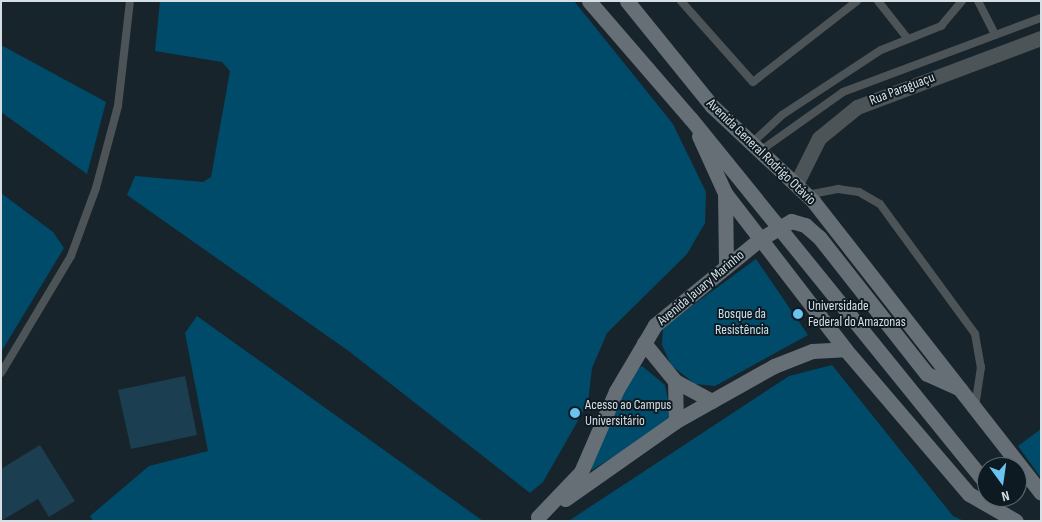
<!DOCTYPE html>
<html>
<head>
<meta charset="utf-8">
<style>
	body { margin:0 }
	#map { position:relative; width:1042px; height:522px; overflow:hidden; background:#17242b; font-family:"Sofia Sans Condensed",sans-serif }
	div>[style] { position:absolute }
	.green>* { inset:0; background:#004b69 }
	.building>* { inset:0; background:#1b3e50 }
	.lane>* { height:8px; margin:-4px; padding:0 4px; transform-origin:4px; border-radius:4px; background:#4d5457 }
	.street>* { height:15px; margin:-7.5px; padding:0 7.5px; transform-origin:7.5px; border-radius:7.5px; background:#4d5457 }
	.secondary>* { height:15px; margin:-7.5px; padding:0 7.5px; transform-origin:7.5px; border-radius:7.5px; background:#666f75 }
	.dots>* { width:14px; height:14px; translate:-50% -50%; box-sizing:border-box; border:2px solid #0e1a21; border-radius:50% }
	span { translate:-50% -50%; white-space:nowrap; text-align:center; line-height:1.15; -webkit-text-stroke:4px #0e1a21; paint-order:stroke }
	.street-label { font-size:14px; color:#d7dfe4 }
	.poi-label { font-size:14px; color:#d7dfe4 }
	.left { translate:0 -50%; text-align:left }
	.park-label { font-size:14px; color:#c8e0ee }
	.frame { position:absolute; inset:0; border:2px solid #d7dfe4; pointer-events:none }
	.north { position:absolute; left:977px; top:457px; width:50px; height:50px; box-sizing:border-box; background:#0e1a21; border:1px solid #5e696f; border-radius:50%; rotate:166deg; font-size:14px; font-weight:700; line-height:20px; text-align:center; color:#d7dfe4 }
	.north::after { content:''; display:block; margin:auto; width:18px; height:22px; background:#6ac3f1; clip-path:polygon(50% 0,100% 100%,50% 72%,0 100%) }
</style>
</head>
<body>
<div id="map">
	<div class="green">
		<i style="clip-path:polygon(160px 1px,574px 1px,673px 124px,706px 192px,705px 223px,687px 254px,607px 333px,592px 368px,588px 403px,543px 482px,530px 493px,350px 352px,127px 195px,135px 176px,203px 182px,211px 177px,230px 71px,222px 62px,155px 51px)"></i>
		<i style="clip-path:polygon(1px 45px,106px 102px,87px 174px,1px 112px)"></i>
		<i style="clip-path:polygon(1px 193px,53px 232px,64px 248px,1px 352px)"></i>
		<i style="clip-path:polygon(756px 259px,808px 335px,715px 386px,695px 384px,671px 365px,662px 345px,663px 327px)"></i>
		<i style="clip-path:polygon(197px 316px,483px 521px,93px 521px,90px 516px,149px 466px,208px 451px,185px 333px)"></i>
		<i style="clip-path:polygon(832px 365px,953px 516px,964px 521px,570px 520px,789px 376px)"></i>
		<i style="clip-path:polygon(642px 366px,665px 385px,670px 411px,667px 424px,592px 470px,588px 466px,633px 372px)"></i>
		<i style="clip-path:polygon(1041px 429px,1041px 478px,1018px 446px)"></i>
	</div>
	<div class="building">
		<i style="clip-path:polygon(185px 376px,197px 435px,131px 449px,118px 390px)"></i>
		<i style="clip-path:polygon(40px 445px,75px 501px,49px 517px,38px 499px,1px 521px,1px 469px)"></i>
	</div>
	<div class="lane">
		<i style="left:681px;top:1px;width:108px;rotate:48.4deg"></i>
		<i style="left:753px;top:82px;width:132px;rotate:-37.9deg"></i>
		<i style="left:878px;top:1px;width:48px;rotate:51.7deg"></i>
		<i style="left:978px;top:1px;width:38px;rotate:63deg"></i>
		<i style="left:752px;top:143px;width:41px;rotate:-43deg"></i>
		<i style="left:782px;top:115px;width:118px;rotate:-33.3deg"></i>
		<i style="left:881px;top:50px;width:65px;rotate:-21.8deg"></i>
		<i style="left:941px;top:26px;width:33px;rotate:-50deg"></i>
		<i style="left:760px;top:151px;width:102px;rotate:-35.4deg"></i>
		<i style="left:843px;top:92px;width:211px;rotate:-20.5deg"></i>
		<i style="left:807px;top:195px;width:32px;rotate:-11deg"></i>
		<i style="left:838px;top:189px;width:21px;rotate:8deg"></i>
		<i style="left:859px;top:192px;width:24px;rotate:30deg"></i>
		<i style="left:880px;top:204px;width:161px;rotate:53.8deg"></i>
		<i style="left:975px;top:334px;width:34px;rotate:80deg"></i>
		<i style="left:981px;top:367px;width:40px;rotate:98.5deg"></i>
		<i style="left:1px;top:373px;width:136px;rotate:-59.1deg"></i>
		<i style="left:71px;top:256px;width:72px;rotate:-69.8deg"></i>
		<i style="left:96px;top:188px;width:85px;rotate:-75deg"></i>
		<i style="left:118px;top:106px;width:106px;rotate:-83.5deg"></i>
	</div>
	<div class="street">
		<i style="left:797px;top:182px;width:49px;rotate:-63.4deg"></i>
		<i style="left:819px;top:138px;width:49px;rotate:-39.2deg"></i>
		<i style="left:857px;top:107px;width:197px;rotate:-20.6deg"></i>
	</div>
	<div class="secondary">
		<i style="left:589px;top:1px;width:156px;rotate:49.2deg"></i>
		<i style="left:691px;top:119px;width:471px;rotate:51deg"></i>
		<i style="left:627px;top:1px;width:135px;rotate:51deg"></i>
		<i style="left:712px;top:106px;width:139px;rotate:43.2deg"></i>
		<i style="left:813px;top:201px;width:370px;rotate:52deg"></i>
		<i style="left:699px;top:136px;width:63px;rotate:65.5deg"></i>
		<i style="left:725px;top:193px;width:197px;rotate:52.4deg"></i>
		<i style="left:845px;top:349px;width:191px;rotate:49.5deg"></i>
		<i style="left:969px;top:494px;width:54px;rotate:29.9deg"></i>
		<i style="left:725px;top:193px;width:73px;rotate:89.2deg"></i>
		<i style="left:644px;top:343px;width:49px;rotate:50.8deg"></i>
		<i style="left:675px;top:381px;width:40px;rotate:88.6deg"></i>
		<i style="left:675px;top:381px;width:42px;rotate:28.4deg"></i>
		<i style="left:565px;top:499px;width:136px;rotate:-35.1deg"></i>
		<i style="left:676px;top:421px;width:112px;rotate:-29.3deg"></i>
		<i style="left:774px;top:366px;width:41px;rotate:-21.5deg"></i>
		<i style="left:812px;top:351px;width:33px;rotate:-3deg"></i>
		<i style="left:538px;top:517px;width:62px;rotate:-46.3deg"></i>
		<i style="left:581px;top:472px;width:88px;rotate:-66.6deg"></i>
		<i style="left:616px;top:391px;width:77px;rotate:-59.4deg"></i>
		<i style="left:655px;top:325px;width:136px;rotate:-39.3deg"></i>
		<i style="left:760px;top:239px;width:36px;rotate:-30deg"></i>
		<i style="left:791px;top:221px;width:15px;rotate:16deg"></i>
		<i style="left:805px;top:225px;width:18px;rotate:41deg"></i>
		<i style="left:819px;top:237px;width:174px;rotate:51.8deg"></i>
		<i style="left:927px;top:374px;width:36px;rotate:24deg"></i>
	</div>
	<div class="dots">
		<i style="left:798px;top:314px;background:#6ac3f1"></i>
		<i style="left:575px;top:413px;background:#6ac3f1"></i>
	</div>
	<div class="street-label">
		<span style="left:902px;top:89px;rotate:-21deg">Rua Paraguaçu</span>
		<span style="left:761px;top:152px;rotate:44deg">Avenida General Rodrigo Otávio</span>
		<span style="left:701px;top:288px;rotate:-40deg">Avenida Jauary Marinho</span>
	</div>
	<div class="poi-label">
		<span class="left" style="left:808px;top:314px">Universidade<br>Federal do Amazonas</span>
		<span class="left" style="left:585px;top:413px">Acesso ao Campus<br>Universitário</span>
	</div>
	<div class="park-label">
		<span style="left:742px;top:322px">Bosque da<br>Resistência</span>
	</div>
	<div class="frame"></div>
	<div class="north">N</div>
</div>
</body>
</html>
